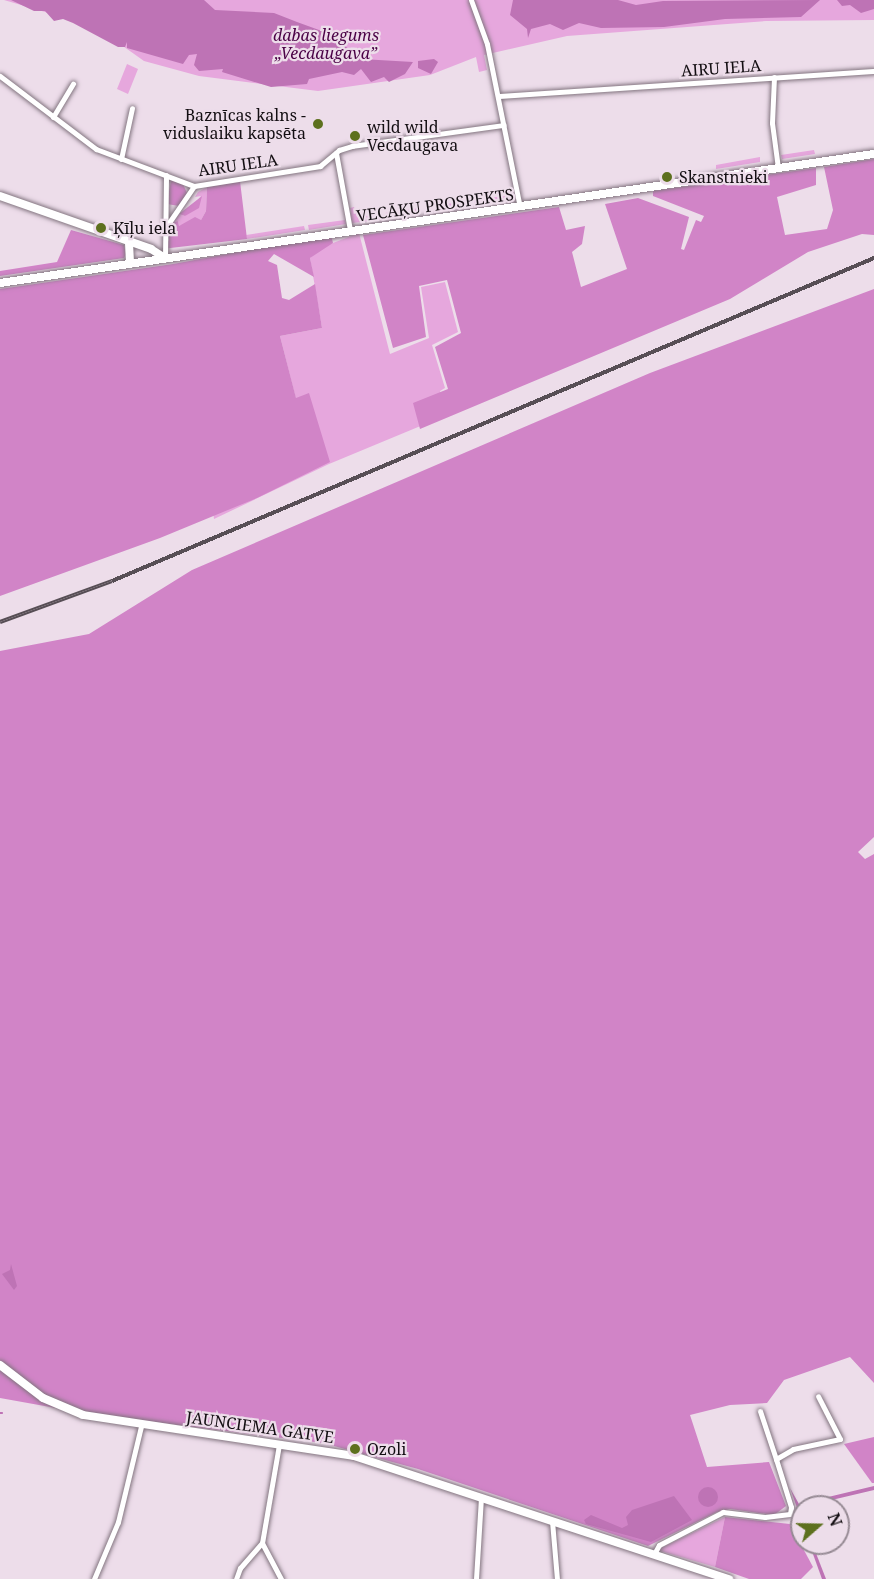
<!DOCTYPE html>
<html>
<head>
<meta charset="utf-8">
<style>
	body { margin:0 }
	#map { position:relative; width:874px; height:1579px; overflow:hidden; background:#edddea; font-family:"Noto Serif",serif }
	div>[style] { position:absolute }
	.green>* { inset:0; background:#e6a7dd }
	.forest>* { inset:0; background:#d184c7 }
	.water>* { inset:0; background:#be73b5 }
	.round { border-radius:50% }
	.stream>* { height:1.5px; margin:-0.75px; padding:0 0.75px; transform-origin:0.75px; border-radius:0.75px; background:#be73b5 }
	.roads { filter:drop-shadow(0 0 2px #837580) drop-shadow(0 0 2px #837580) }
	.street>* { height:5px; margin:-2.5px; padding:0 2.5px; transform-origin:2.5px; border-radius:2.5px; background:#fff }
	.secondary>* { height:8px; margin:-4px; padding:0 4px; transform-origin:4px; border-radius:4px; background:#fff }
	.primary>* { height:8px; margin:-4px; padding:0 4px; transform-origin:4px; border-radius:4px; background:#fff }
	.rail>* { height:4px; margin-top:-2px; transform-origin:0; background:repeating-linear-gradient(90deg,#edddea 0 4.5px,#574e55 0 9px); box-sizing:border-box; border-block:2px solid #574e55 }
	.dots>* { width:16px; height:16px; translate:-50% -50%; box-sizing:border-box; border:3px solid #edddea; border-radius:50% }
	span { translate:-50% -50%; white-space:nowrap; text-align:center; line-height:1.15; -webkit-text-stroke:4.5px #edddea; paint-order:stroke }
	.park-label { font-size:16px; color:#4a0246; font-style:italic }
	.street-label { font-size:16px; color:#130e12 }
	.poi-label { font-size:16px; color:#130e12 }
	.right { translate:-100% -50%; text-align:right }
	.left { translate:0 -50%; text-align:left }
	.north { position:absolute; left:790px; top:1495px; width:60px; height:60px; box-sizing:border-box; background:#edddea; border:2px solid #968a94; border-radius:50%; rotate:70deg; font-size:16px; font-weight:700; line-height:24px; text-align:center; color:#130e12 }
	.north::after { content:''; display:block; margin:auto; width:21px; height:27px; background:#5d701e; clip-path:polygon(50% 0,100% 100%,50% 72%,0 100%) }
</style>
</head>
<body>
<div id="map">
	<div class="green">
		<i style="clip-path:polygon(4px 0,874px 0,874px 20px,766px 21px,567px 36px,484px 55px,487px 70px,479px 72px,476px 57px,430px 75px,318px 91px,199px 76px,144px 61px,120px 44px,69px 19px)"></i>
		<i style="clip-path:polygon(127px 64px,138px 69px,128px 94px,117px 89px)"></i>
		<i style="clip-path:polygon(814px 150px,815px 154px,782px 159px,781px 155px)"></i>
		<i style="clip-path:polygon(760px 157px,760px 162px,716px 169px,716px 165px)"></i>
		<i style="clip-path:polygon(207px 187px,206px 211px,201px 220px,179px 226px,178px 221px,170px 227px,179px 214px,185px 216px,201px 196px,195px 197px,198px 192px)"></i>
		<i style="clip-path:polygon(511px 195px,512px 199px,474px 205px,474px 200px)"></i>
		<i style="clip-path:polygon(467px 201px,468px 207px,441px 209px,440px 205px)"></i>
		<i style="clip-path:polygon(354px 207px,357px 217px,379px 214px,380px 220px,352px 223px,350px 208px)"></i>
		<i style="clip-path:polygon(419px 208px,419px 214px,386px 219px,385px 213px)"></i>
		<i style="clip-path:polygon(345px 220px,346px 224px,309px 230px,308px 225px)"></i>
		<i style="clip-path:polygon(304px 226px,305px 230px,247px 239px,246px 235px)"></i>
		<i style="clip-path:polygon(359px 233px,390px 354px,429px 338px,421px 287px,445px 282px,458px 332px,432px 345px,445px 388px,440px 391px,447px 415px,329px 464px,214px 519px,203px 443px,310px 398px,308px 394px,296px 399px,280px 336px,322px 328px,310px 258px,320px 248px)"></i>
		<i style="clip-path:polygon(725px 1517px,715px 1567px,657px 1550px)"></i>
	</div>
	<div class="forest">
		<i style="clip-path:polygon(874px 159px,874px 235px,862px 234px,808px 252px,730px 299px,420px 429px,413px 403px,448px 389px,435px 347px,461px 333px,447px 280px,419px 286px,426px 337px,393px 348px,363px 235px,559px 207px,566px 230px,585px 226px,582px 244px,572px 252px,581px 287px,627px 269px,605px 204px,638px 198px,689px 217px,681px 249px,684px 250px,696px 220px,701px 222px,704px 216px,653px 196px,653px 191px,816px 168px,816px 185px,777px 197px,785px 235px,827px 229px,833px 210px,824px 167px)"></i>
		<i style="clip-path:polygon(171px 180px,183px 184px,187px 193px,179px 206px,167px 204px)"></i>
		<i style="clip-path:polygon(240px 181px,247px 239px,162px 249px,169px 240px,166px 226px,178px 221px,179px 226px,195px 217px,201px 220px,206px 211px,207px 187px)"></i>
		<i style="clip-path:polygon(202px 196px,199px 208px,185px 216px,179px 214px)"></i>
		<i style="clip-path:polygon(71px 230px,124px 245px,126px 254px,124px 258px,0 276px,0 271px,57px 262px)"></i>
		<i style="clip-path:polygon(331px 235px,333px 243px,310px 258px,314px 277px,274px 254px,268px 261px,277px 265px,282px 298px,289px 300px,315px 284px,322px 328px,280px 336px,296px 398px,309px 393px,330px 462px,257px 498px,160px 538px,0 596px,0 289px,173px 264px)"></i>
		<i style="clip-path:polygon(874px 289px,874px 837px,858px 852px,865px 859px,874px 854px,874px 1383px,850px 1357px,784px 1380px,767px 1403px,730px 1405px,690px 1415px,707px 1467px,769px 1462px,786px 1506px,774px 1515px,730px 1509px,717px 1512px,648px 1546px,418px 1469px,323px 1443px,89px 1414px,0 1398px,0 651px,89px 634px,192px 570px,650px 373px)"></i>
		<i style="clip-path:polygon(874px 1437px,874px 1483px,872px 1483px,844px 1444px)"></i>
		<i style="clip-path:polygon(725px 1517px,790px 1524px,813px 1567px,801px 1579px,749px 1579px,715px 1567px)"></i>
	</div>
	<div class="water">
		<i style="clip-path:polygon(11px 0,204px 0,215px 10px,274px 13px,297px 22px,330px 34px,361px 59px,413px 62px,405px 74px,389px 82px,384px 77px,371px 82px,361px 69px,354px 75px,342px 72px,309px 79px,307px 84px,271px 87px,222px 72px,223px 69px,199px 71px,194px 65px,197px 54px,189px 55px,183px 64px,127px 48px,127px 42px,125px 47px,118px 47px,73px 23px,63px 19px,54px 21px,45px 11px,34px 11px)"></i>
		<i style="clip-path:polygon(513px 0,618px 0,636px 5px,663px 1px,820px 0,801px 17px,725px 19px,664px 27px,601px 28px,579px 23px,563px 30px,550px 24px,531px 29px,528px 38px,527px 29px,510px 15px)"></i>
		<i style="clip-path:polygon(837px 0,874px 0,874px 9px,861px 13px,850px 5px,842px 6px)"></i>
		<i style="clip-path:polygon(434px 59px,438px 62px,431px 74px,418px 68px,418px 61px)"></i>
		<i style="clip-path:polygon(11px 1264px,17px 1286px,14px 1290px,2px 1274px,10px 1270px)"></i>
		<i style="clip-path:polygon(874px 1486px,874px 1490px,802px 1507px,802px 1522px,790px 1488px,799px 1504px)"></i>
		<i class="round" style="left:698px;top:1487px;width:20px;height:20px"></i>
		<i style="clip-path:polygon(674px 1496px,692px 1520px,651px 1542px,586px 1524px,584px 1520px,591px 1515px,622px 1528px,628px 1525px,626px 1517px,632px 1510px)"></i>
		<i style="clip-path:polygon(809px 1543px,812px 1543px,826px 1579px,822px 1579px)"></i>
	</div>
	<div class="stream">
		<i style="left:0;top:1413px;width:2px"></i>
	</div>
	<div class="roads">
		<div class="street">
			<i style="left:471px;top:0;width:47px;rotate:70deg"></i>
			<i style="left:487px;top:44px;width:166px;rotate:78.6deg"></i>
			<i style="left:0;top:76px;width:121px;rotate:37.2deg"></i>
			<i style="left:96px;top:149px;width:105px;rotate:20.7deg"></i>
			<i style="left:194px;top:186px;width:128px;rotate:-9deg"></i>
			<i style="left:320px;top:166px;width:25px;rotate:-40deg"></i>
			<i style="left:339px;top:150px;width:14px;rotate:-17deg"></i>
			<i style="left:352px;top:146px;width:153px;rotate:-7.9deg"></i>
			<i style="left:774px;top:77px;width:46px;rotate:92.5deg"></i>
			<i style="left:772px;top:123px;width:45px;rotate:82.4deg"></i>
			<i style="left:498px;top:96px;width:377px;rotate:-3.8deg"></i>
			<i style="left:53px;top:117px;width:39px;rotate:-59deg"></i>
			<i style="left:336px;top:153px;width:78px;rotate:79.7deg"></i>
			<i style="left:121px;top:159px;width:52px;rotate:-77.8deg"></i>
			<i style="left:168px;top:224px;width:46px;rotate:-55.6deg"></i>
			<i style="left:165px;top:258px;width:83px;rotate:-89.3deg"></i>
			<i style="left:760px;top:1411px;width:51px;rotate:71.6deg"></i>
			<i style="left:552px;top:1521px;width:58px;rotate:85.1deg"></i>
			<i style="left:262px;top:1543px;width:41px;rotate:62.2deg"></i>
			<i style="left:654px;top:1554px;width:10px;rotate:-61deg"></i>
			<i style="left:659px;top:1545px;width:72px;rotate:-27.3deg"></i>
			<i style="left:723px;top:1512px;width:42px;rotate:6.8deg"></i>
			<i style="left:765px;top:1517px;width:25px;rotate:-7deg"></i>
			<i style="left:790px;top:1514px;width:7px;rotate:-82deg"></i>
			<i style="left:791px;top:1507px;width:50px;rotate:-107.4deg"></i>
			<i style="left:776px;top:1459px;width:20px;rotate:-30deg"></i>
			<i style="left:793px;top:1449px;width:48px;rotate:-12deg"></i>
			<i style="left:840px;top:1439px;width:48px;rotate:-117.1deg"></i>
			<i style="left:94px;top:1579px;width:62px;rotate:-67.2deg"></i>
			<i style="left:118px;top:1522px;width:99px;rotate:-76.5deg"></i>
			<i style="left:236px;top:1579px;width:12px;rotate:-70deg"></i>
			<i style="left:240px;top:1568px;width:33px;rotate:-49deg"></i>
			<i style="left:262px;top:1543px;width:99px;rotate:-80.2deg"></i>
			<i style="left:476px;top:1579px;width:82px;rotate:-86.5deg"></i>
		</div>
		<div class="secondary">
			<i style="left:0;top:196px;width:160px;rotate:19.3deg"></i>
			<i style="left:151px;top:249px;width:17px;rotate:33deg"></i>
			<i style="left:129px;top:243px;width:21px;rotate:87deg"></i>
			<i style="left:0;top:283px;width:883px;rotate:-8.4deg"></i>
		</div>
		<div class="primary">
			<i style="left:0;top:1365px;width:54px;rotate:37.5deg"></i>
			<i style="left:43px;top:1398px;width:43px;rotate:23deg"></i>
			<i style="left:83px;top:1415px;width:274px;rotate:8.6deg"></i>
			<i style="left:354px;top:1456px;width:395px;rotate:18.2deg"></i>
		</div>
	</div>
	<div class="rail">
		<i style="left:0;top:622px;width:119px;rotate:-20.1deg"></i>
		<i style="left:112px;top:581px;width:828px;rotate:-22.97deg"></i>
	</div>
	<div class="dots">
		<i style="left:318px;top:124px;background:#5d701e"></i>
		<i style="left:355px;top:136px;background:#5d701e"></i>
		<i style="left:667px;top:177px;background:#5d701e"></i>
		<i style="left:101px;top:228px;background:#5d701e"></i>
		<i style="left:355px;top:1449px;background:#5d701e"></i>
	</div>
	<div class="park-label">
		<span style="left:326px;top:44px">dabas liegums<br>„Vecdaugava”</span>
	</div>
	<div class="street-label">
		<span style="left:721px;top:68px;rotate:-4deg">AIRU IELA</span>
		<span style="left:238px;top:165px;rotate:-8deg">AIRU IELA</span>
		<span style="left:435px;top:205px;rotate:-8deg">VECĀĶU PROSPEKTS</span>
		<span style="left:260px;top:1427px;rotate:8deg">JAUNCIEMA GATVE</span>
	</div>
	<div class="poi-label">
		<span class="right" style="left:306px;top:124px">Baznīcas kalns -<br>viduslaiku kapsēta</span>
		<span class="left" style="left:367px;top:136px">wild wild<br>Vecdaugava</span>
		<span class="left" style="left:679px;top:177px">Skanstnieki</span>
		<span class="left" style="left:113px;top:228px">Ķīļu iela</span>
		<span class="left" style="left:367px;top:1449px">Ozoli</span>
	</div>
	<div class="north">N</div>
</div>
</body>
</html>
